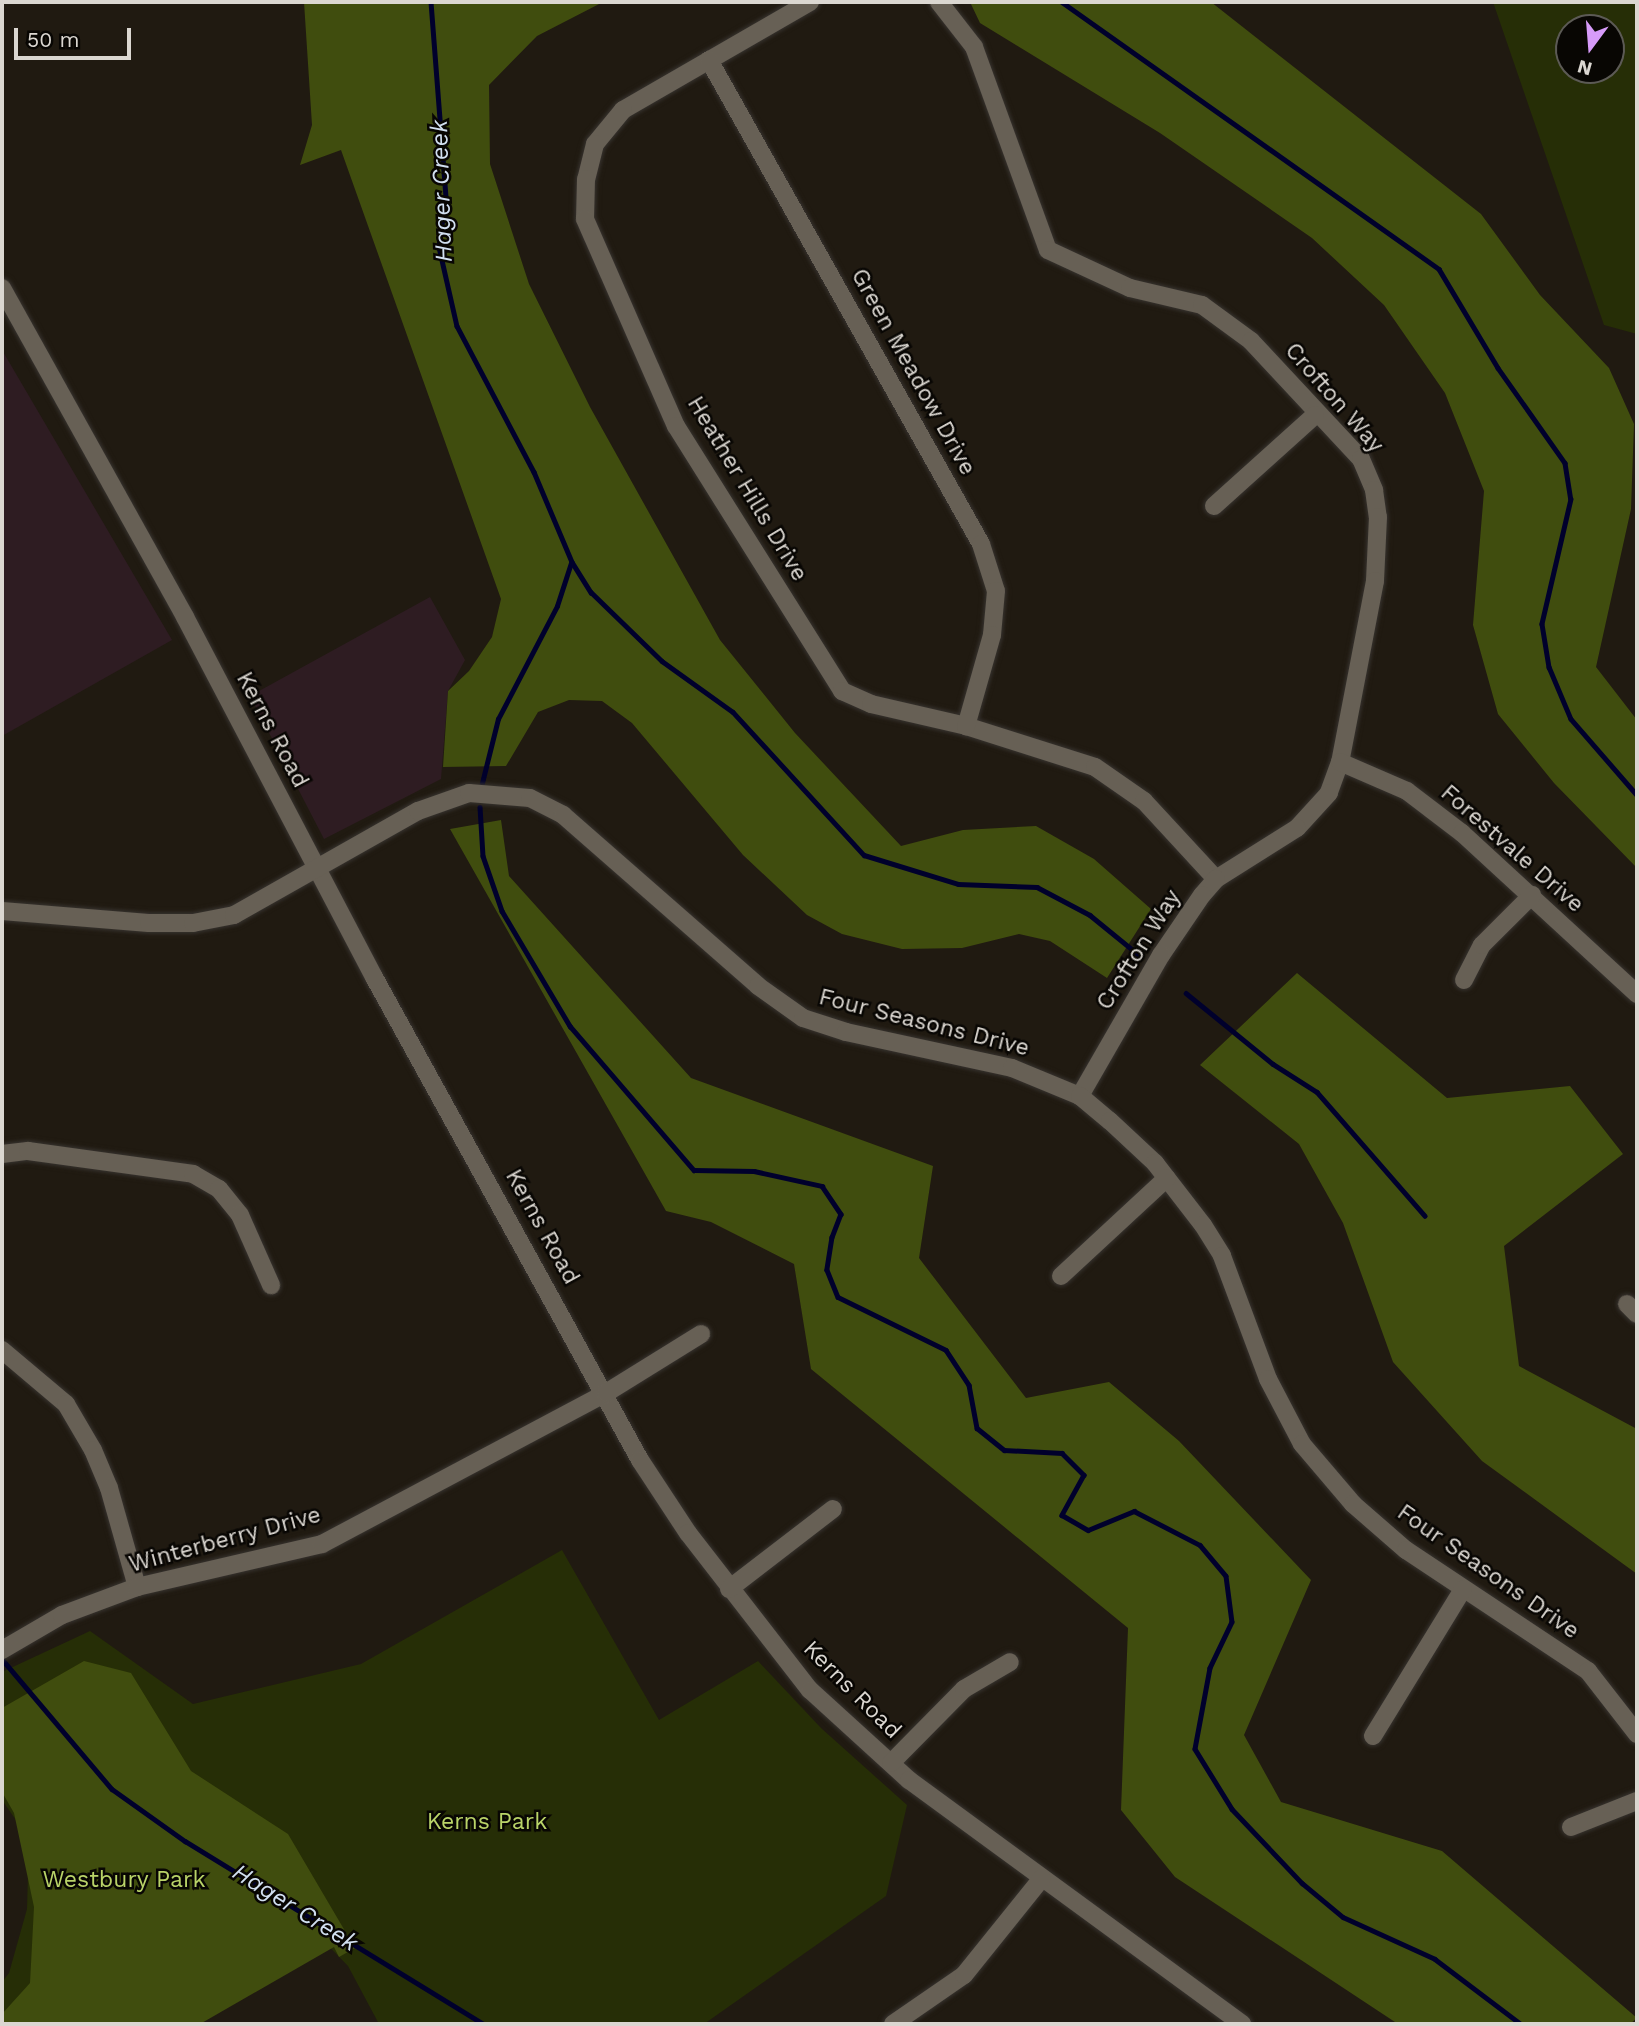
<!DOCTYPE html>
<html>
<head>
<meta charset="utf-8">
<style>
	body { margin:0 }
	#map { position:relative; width:1639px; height:2026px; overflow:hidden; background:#201a11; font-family:"Work Sans",sans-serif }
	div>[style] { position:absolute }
	.commercial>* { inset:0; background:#2e1c22 }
	.green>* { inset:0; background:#262e06 }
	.forest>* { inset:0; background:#404d0e }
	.stream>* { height:4.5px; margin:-2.25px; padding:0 2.25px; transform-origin:2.25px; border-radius:2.25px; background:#00002c }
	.roads { filter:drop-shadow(0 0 2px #37332f) drop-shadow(0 0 2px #37332f) }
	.minor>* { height:18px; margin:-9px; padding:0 9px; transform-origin:9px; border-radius:9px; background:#676055 }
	span { translate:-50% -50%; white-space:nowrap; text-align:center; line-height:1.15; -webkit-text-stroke:5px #080603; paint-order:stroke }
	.street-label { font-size:23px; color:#dbd7d1 }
	.park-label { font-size:23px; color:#b9d368 }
	.water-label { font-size:24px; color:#d1dff0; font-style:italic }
	.frame { position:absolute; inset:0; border:4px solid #dbd7d1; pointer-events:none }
	.north { position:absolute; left:1555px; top:14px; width:70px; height:70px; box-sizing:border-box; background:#080603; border:2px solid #5c5a55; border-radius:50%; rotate:196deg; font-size:19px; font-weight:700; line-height:28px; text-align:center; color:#dbd7d1 }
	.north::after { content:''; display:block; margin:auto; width:24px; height:32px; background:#d79bf9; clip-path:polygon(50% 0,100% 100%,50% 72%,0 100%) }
	.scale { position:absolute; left:14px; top:28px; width:117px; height:32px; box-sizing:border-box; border:4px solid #dbd7d1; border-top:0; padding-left:9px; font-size:21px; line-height:24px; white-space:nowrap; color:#dbd7d1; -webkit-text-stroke:5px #080603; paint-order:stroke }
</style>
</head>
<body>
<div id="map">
	<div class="commercial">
		<i style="clip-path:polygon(2px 350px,172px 640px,2px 736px)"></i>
		<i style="clip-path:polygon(430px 597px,465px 660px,448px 691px,441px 779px,324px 839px,250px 696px)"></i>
	</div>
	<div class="green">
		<i style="clip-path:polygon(evenodd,1493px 2px,1637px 2px,1637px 334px,1604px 325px,1493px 2px,1611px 28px,1611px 70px,1569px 70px,1569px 28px,1611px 28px)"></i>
		<i style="clip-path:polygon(562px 1550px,659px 1720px,758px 1661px,821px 1728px,907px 1805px,886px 1896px,704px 2024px,379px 2024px,348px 1966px,276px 1892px,2px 2024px,2px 1982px,9px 1973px,27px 1909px,29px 1839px,2px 1800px,2px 1672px,90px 1631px,193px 1704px,361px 1664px)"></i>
	</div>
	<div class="forest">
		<i style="clip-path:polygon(304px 2px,603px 2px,537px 36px,489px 85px,490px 164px,529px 284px,590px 407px,720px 640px,795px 733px,901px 846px,963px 830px,1036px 826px,1094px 859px,1151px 909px,1107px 978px,1050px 941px,1019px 934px,962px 948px,902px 949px,842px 934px,807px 915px,743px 855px,632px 723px,602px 701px,569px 700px,538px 712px,506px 766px,443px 767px,448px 691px,469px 671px,492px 637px,501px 599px,341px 150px,300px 165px,312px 125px)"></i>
		<i style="clip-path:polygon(970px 2px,1211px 2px,1481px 214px,1540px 295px,1609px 368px,1634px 424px,1631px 509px,1596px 667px,1637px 720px,1637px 868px,1554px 783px,1498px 714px,1473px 625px,1484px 491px,1445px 393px,1384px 305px,1312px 238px,1160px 133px,980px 23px)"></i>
		<i style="clip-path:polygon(501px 820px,509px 876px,691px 1078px,933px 1166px,919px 1258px,1026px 1398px,1109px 1382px,1179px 1441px,1311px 1580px,1244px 1735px,1281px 1802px,1442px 1851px,1637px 2018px,1630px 2024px,1398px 2024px,1175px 1877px,1121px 1810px,1128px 1628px,811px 1369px,794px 1264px,711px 1222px,666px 1211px,450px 829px)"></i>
		<i style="clip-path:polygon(1297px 973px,1447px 1098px,1570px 1086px,1623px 1154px,1504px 1246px,1519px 1366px,1637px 1429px,1637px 1574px,1482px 1461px,1393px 1362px,1343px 1223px,1299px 1144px,1200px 1065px)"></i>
		<i style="clip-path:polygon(84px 1661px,131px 1673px,191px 1771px,288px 1834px,355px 1948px,339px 1957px,334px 1947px,200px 2024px,2px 2024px,2px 2014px,30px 1983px,34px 1907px,14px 1813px,2px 1792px,2px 1708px)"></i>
	</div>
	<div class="stream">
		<i style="left:431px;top:2px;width:196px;rotate:85.6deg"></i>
		<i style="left:446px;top:197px;width:50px;rotate:98deg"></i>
		<i style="left:439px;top:247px;width:81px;rotate:77.2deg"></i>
		<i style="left:457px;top:326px;width:165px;rotate:62.2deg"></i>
		<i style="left:534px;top:472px;width:98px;rotate:67.1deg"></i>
		<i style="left:572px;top:562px;width:36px;rotate:58deg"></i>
		<i style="left:591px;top:592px;width:99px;rotate:44.2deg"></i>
		<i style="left:662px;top:661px;width:87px;rotate:35.7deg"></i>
		<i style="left:733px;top:712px;width:194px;rotate:47.5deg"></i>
		<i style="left:864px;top:855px;width:98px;rotate:17.1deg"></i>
		<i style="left:958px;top:884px;width:79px;rotate:2.2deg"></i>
		<i style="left:1037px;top:887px;width:60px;rotate:27.8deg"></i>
		<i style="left:1090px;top:915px;width:63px;rotate:39.2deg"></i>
		<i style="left:1062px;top:2px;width:462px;rotate:35.3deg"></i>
		<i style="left:1439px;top:269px;width:115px;rotate:59.2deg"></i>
		<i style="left:1498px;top:368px;width:116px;rotate:54.8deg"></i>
		<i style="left:1565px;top:463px;width:36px;rotate:81deg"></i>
		<i style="left:1571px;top:499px;width:128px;rotate:103.1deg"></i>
		<i style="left:1542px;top:624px;width:44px;rotate:80.8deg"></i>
		<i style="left:1549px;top:667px;width:56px;rotate:67.1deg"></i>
		<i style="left:1571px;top:719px;width:101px;rotate:49deg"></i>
		<i style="left:480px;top:791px;width:74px;rotate:-76deg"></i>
		<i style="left:498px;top:719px;width:127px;rotate:-62.4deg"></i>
		<i style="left:557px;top:606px;width:45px;rotate:-72deg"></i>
		<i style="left:480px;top:807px;width:49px;rotate:86.5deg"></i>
		<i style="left:483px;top:856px;width:58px;rotate:70.9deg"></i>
		<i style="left:502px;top:911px;width:134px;rotate:59.4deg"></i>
		<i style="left:570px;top:1026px;width:190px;rotate:49.3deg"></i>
		<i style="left:694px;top:1170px;width:60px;rotate:1deg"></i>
		<i style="left:754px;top:1171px;width:70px;rotate:12.4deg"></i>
		<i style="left:822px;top:1186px;width:34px;rotate:56deg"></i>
		<i style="left:841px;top:1214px;width:25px;rotate:111deg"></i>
		<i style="left:832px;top:1237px;width:33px;rotate:99deg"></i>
		<i style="left:827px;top:1270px;width:29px;rotate:68deg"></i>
		<i style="left:838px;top:1297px;width:120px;rotate:26.1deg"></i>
		<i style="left:946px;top:1350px;width:42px;rotate:56.7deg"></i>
		<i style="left:969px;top:1385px;width:44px;rotate:79.5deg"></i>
		<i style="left:977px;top:1428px;width:35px;rotate:39deg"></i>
		<i style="left:1004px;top:1450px;width:58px;rotate:3deg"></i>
		<i style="left:1062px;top:1453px;width:31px;rotate:45deg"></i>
		<i style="left:1084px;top:1475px;width:46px;rotate:118.8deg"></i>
		<i style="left:1062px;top:1515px;width:30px;rotate:30deg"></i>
		<i style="left:1088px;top:1530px;width:50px;rotate:-22.4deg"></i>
		<i style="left:1134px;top:1511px;width:74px;rotate:27.3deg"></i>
		<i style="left:1200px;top:1545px;width:40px;rotate:50deg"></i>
		<i style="left:1226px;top:1576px;width:46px;rotate:82.6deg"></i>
		<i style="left:1232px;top:1622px;width:51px;rotate:115.6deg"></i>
		<i style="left:1210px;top:1668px;width:82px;rotate:100.5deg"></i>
		<i style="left:1195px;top:1749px;width:70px;rotate:58.3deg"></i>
		<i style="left:1232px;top:1809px;width:102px;rotate:46.6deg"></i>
		<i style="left:1302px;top:1883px;width:53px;rotate:39.7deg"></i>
		<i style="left:1343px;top:1917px;width:101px;rotate:24.5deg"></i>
		<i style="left:1435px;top:1959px;width:108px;rotate:37.1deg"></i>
		<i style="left:1186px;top:993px;width:112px;rotate:39.2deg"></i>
		<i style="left:1273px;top:1064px;width:52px;rotate:32.5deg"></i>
		<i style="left:1317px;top:1092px;width:164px;rotate:48.9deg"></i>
		<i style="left:2px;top:1659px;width:170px;rotate:49.8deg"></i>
		<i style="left:112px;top:1789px;width:90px;rotate:35.5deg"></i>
		<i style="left:185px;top:1841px;width:351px;rotate:31.5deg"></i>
	</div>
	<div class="roads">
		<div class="minor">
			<i style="left:810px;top:2px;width:216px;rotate:150deg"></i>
			<i style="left:623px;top:110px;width:44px;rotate:129.5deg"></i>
			<i style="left:595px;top:144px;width:36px;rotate:104deg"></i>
			<i style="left:586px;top:179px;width:40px;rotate:91.4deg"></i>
			<i style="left:585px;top:219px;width:226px;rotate:66.3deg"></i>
			<i style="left:676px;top:426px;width:313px;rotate:57.9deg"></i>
			<i style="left:842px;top:691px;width:32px;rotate:24deg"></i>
			<i style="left:871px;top:704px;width:98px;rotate:13deg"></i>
			<i style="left:966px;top:726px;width:135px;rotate:17.6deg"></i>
			<i style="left:1095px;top:767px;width:60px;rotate:34.8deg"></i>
			<i style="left:1144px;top:801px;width:106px;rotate:47.3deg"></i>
			<i style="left:939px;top:2px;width:57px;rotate:52.1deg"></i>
			<i style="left:974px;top:47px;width:216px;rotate:70deg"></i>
			<i style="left:1048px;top:250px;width:90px;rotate:24.9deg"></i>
			<i style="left:1130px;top:288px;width:74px;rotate:13.3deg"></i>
			<i style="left:1202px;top:305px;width:61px;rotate:36.3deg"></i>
			<i style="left:1251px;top:341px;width:161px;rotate:47deg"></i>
			<i style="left:1361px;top:459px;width:34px;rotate:67deg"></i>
			<i style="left:1374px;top:490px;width:27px;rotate:82deg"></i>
			<i style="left:1378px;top:517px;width:64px;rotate:92.7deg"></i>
			<i style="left:1375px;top:581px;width:184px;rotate:100.9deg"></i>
			<i style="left:1340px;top:762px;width:33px;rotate:110deg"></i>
			<i style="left:1329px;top:793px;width:47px;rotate:132.4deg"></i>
			<i style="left:1297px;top:828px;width:96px;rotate:147.8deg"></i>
			<i style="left:1216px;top:879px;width:21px;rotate:131deg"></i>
			<i style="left:1202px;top:895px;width:73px;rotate:124.3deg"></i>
			<i style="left:1161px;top:955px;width:163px;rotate:119.9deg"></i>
			<i style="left:709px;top:60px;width:555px;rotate:60.66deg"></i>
			<i style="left:981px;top:544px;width:49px;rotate:72.3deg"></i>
			<i style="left:996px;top:591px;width:44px;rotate:95.2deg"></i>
			<i style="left:992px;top:635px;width:95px;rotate:105.9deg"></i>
			<i style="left:2px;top:288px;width:376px;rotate:60.9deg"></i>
			<i style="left:185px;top:617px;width:407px;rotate:62.3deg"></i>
			<i style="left:374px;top:977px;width:551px;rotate:61.16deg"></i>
			<i style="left:640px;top:1460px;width:87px;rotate:56.7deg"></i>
			<i style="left:688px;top:1533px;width:199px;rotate:52.2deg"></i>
			<i style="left:810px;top:1690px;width:134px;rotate:42.3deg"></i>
			<i style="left:909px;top:1780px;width:413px;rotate:36.2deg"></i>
			<i style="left:1214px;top:506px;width:136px;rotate:-42deg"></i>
			<i style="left:1340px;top:762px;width:73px;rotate:23.4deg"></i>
			<i style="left:1407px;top:791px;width:69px;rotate:37.4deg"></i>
			<i style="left:1462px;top:833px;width:238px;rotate:42.6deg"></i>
			<i style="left:2px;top:911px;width:147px;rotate:4.7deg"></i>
			<i style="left:149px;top:923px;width:44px"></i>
			<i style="left:193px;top:923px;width:42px;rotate:-11deg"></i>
			<i style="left:234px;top:915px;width:211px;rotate:-29.5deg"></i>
			<i style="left:418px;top:811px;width:54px;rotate:-19.4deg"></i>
			<i style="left:469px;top:793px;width:61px;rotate:4.7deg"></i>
			<i style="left:530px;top:798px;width:37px;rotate:27deg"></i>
			<i style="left:563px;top:815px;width:259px;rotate:41.2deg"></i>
			<i style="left:758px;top:986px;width:55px;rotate:35.4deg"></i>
			<i style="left:803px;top:1018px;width:45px;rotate:18deg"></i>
			<i style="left:846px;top:1032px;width:170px;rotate:12.2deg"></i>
			<i style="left:1012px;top:1068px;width:74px;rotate:22.4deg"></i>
			<i style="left:1080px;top:1096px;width:39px;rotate:40deg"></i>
			<i style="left:1110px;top:1121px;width:62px;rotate:43deg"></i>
			<i style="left:1155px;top:1163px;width:78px;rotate:52.3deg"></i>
			<i style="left:1203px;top:1225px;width:36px;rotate:58deg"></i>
			<i style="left:1222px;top:1256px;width:131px;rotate:69.5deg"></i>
			<i style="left:1268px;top:1379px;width:73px;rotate:62.4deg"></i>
			<i style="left:1302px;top:1444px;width:79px;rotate:49.6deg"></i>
			<i style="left:1353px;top:1504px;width:70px;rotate:41deg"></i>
			<i style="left:1406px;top:1550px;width:219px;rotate:33.6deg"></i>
			<i style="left:1588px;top:1671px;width:80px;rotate:52.1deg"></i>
			<i style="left:1464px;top:980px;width:39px;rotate:-63deg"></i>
			<i style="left:1482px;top:945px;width:71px;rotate:-45deg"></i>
			<i style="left:2px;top:1154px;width:26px;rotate:-7deg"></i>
			<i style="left:28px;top:1151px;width:167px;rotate:7.9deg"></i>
			<i style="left:193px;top:1174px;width:30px;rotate:30deg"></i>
			<i style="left:219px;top:1189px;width:33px;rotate:51deg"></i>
			<i style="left:240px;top:1215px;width:77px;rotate:66.1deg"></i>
			<i style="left:1061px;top:1276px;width:144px;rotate:-42.8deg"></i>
			<i style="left:1627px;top:1304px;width:14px;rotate:45deg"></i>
			<i style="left:2px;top:1350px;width:84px;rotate:40.2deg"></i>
			<i style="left:66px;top:1404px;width:53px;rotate:59.6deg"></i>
			<i style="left:93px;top:1450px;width:41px;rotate:67.2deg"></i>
			<i style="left:109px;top:1488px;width:103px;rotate:74.2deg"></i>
			<i style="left:729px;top:1589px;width:131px;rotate:-37.6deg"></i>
			<i style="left:2px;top:1650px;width:69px;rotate:-30.3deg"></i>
			<i style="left:62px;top:1615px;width:80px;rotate:-20.5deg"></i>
			<i style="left:137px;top:1587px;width:190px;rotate:-13.1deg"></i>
			<i style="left:322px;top:1544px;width:322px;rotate:-28deg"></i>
			<i style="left:606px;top:1393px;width:112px;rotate:-31.8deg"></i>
			<i style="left:1373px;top:1736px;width:172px;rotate:-58.5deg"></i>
			<i style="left:891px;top:1763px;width:104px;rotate:-45.4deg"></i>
			<i style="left:964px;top:1689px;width:53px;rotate:-30.4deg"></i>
			<i style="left:1571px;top:1827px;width:71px;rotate:-21.5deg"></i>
			<i style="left:893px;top:2024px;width:86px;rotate:-34.6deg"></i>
			<i style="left:964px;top:1975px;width:124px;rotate:-51.2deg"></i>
		</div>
	</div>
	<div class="street-label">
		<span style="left:913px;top:372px;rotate:61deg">Green Meadow Drive</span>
		<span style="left:1334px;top:398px;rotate:49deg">Crofton Way</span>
		<span style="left:747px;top:489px;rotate:59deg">Heather Hills Drive</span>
		<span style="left:272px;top:730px;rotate:62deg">Kerns Road</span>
		<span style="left:1512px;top:849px;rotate:41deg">Forestvale Drive</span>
		<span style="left:1139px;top:950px;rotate:-58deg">Crofton Way</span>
		<span style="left:924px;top:1023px;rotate:14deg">Four Seasons Drive</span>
		<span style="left:542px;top:1227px;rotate:61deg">Kerns Road</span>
		<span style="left:225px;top:1540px;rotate:-15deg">Winterberry Drive</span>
		<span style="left:1488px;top:1572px;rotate:35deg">Four Seasons Drive</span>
		<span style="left:852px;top:1690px;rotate:45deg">Kerns Road</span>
	</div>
	<div class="park-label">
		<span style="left:487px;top:1822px">Kerns Park</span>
		<span style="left:124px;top:1880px">Westbury Park</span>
	</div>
	<div class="water-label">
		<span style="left:442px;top:191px;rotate:-92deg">Hager Creek</span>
		<span style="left:295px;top:1908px;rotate:32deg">Hager Creek</span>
	</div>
	<div class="frame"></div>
	<div class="north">N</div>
	<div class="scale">50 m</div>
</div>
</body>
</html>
